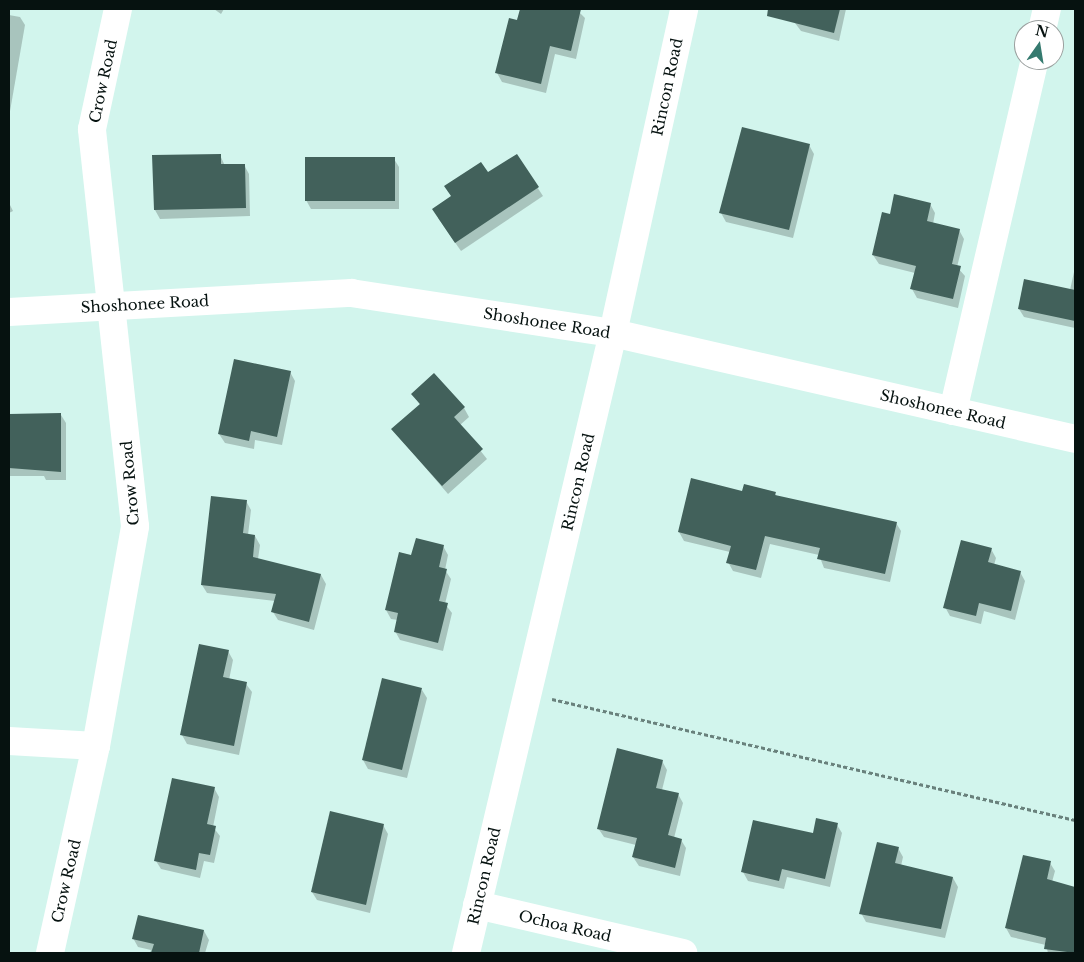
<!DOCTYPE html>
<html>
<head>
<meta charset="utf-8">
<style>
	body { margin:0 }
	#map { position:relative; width:1084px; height:962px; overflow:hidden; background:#d2f5ed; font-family:"Libre Baskerville",serif }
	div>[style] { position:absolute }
	.shadow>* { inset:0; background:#0003 }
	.building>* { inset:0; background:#42615b }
	.path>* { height:3px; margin-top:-1.5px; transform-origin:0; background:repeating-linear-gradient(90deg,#69817c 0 4px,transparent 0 6.5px) }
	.minor>* { height:28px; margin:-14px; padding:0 14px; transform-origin:14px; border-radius:14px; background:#fff }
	span { translate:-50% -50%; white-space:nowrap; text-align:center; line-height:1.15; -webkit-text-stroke:5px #fff; paint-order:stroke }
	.street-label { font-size:15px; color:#061210 }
	.frame { position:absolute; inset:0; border:10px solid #061210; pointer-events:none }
	.north { position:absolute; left:1014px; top:20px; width:50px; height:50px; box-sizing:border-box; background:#fff; border:1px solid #9ba09f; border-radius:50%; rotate:13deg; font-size:14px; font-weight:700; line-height:20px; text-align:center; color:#061210 }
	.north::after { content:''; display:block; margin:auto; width:18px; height:22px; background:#357a6f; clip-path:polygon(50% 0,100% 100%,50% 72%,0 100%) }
</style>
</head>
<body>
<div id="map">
	<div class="shadow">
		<i style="clip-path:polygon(214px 9px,224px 9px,221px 14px)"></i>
		<i style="clip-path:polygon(521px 9px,549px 12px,550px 9px,576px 9px,585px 18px,576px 59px,555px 54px,546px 93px,502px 82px,497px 73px)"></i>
		<i style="clip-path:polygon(799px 9px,846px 9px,839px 41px,801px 31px,795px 23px)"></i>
		<i style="clip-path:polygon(9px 15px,20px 17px,25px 25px,9px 117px)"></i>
		<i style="clip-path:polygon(809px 145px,814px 154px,793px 238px,726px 222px,721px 213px)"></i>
		<i style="clip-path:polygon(220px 155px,225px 166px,244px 165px,249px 174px,250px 216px,160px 219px,155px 210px,154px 157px)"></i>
		<i style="clip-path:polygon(516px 155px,543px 196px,461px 251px,438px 218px,488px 174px)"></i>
		<i style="clip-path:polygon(394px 159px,399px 167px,399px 209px,311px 209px,306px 200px)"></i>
		<i style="clip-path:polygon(9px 203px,13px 211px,9px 213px)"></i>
		<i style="clip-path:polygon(930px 204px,935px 213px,933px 224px,959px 230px,964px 239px,957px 267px,965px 276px,958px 308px,917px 298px,912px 289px,915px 273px,879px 264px,873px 255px,890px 215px)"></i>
		<i style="clip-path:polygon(1074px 272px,1075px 328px,1024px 317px,1019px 309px,1070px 290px)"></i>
		<i style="clip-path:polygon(290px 372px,295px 381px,282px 445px,255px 440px,254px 449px,225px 443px,219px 434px)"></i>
		<i style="clip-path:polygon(413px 394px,464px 408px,469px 417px,460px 425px,487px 459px,448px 494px,393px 430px,420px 405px)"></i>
		<i style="clip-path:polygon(9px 415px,61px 415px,66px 423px,66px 480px,46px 480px,44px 476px,9px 476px)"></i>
		<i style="clip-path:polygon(692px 480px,742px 492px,775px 493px,777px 497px,896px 523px,901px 531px,890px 582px,824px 568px,819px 555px,770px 544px,761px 578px,733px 571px,728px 562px,730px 552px,684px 541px,679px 532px)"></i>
		<i style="clip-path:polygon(246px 501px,251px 510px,248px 535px,255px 536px,260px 545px,258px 559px,321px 575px,326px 584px,314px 630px,278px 620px,273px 612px,275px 601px,207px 593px,202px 585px)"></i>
		<i style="clip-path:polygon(443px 546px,448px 555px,445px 570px,451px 579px,445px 604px,452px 613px,443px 651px,400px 640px,395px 631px,398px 620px,391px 619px,386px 610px,412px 557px)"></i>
		<i style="clip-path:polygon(991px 549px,996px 558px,994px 565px,1020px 572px,1025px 581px,1015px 620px,984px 611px,981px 624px,950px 616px,945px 607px)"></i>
		<i style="clip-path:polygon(228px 651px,233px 660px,229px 680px,246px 684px,252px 692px,239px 755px,187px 744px,182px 735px)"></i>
		<i style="clip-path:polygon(422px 690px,427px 698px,407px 778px,368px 769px,363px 760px)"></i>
		<i style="clip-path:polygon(662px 761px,667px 770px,662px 790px,678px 794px,683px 803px,674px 838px,681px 840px,686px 848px,680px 876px,639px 866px,633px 857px,636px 845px,604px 837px,598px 828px)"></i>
		<i style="clip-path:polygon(214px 788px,219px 797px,213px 827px,220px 836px,214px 863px,204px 861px,200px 878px,161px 869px,156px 861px)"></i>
		<i style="clip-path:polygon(383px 825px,388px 834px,370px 913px,317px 900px,312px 892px)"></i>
		<i style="clip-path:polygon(837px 825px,842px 833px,830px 887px,787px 877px,784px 889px,748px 881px,743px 872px)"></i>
		<i style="clip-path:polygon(898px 848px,903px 857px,901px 866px,953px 878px,958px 887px,945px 938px,866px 922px,861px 913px)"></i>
		<i style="clip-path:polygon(1050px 863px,1055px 871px,1052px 882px,1075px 888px,1075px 953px,1048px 953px,1046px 945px,1011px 937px,1006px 928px)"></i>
		<i style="clip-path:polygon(204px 931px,209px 940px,205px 953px,150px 953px,151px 950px,138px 947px,133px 938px)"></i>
	</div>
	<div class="building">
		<i style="clip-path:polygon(520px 9px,581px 9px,571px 51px,550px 46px,541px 84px,495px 73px,509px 18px,517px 20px)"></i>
		<i style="clip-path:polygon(768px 9px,840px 9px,834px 33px,767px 16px)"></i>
		<i style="clip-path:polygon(742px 127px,810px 144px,789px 230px,719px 213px)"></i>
		<i style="clip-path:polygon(221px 154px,221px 164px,245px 164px,246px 208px,154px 210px,152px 155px)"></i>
		<i style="clip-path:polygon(517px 154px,539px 187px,455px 243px,432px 209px,451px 196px,444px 186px,481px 162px,488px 172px)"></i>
		<i style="clip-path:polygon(305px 157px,395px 157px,395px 201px,305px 201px)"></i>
		<i style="clip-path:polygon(894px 194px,931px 203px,927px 221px,960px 229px,952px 264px,961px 266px,953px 299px,910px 289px,916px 266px,872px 255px,882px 212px,890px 214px)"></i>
		<i style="clip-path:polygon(1024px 279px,1075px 290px,1075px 321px,1018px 309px)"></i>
		<i style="clip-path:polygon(234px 359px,291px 371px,277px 437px,251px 431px,249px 441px,218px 434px)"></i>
		<i style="clip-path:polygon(434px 373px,465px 407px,454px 417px,483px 449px,442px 486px,391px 429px,420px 404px,411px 394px)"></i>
		<i style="clip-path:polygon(61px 413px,61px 472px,9px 468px,9px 414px)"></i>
		<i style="clip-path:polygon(691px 478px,742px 491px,744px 484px,776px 492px,775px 495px,897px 522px,885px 574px,817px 559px,820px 548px,765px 536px,756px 570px,726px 563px,731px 546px,678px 532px)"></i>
		<i style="clip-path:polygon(211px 496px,247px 500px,243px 533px,255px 535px,253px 557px,321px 574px,309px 622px,271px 612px,276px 594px,201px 585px)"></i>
		<i style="clip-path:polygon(416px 538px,444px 545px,439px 567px,447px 569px,439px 601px,448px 603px,438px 643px,394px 632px,398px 613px,385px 610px,399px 552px,411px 555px)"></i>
		<i style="clip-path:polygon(961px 540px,992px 548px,988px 562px,1021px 571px,1011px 611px,979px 603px,976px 616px,943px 608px)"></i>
		<i style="clip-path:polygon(199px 644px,229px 650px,223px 677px,247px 682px,234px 746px,180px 735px)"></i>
		<i style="clip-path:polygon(382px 678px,422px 688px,402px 770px,362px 760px)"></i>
		<i style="clip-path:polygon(617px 748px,663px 760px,656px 788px,679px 793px,668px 835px,682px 839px,675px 868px,632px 857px,637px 838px,597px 829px)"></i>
		<i style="clip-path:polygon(172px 778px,215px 787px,207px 824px,216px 826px,210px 855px,199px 853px,196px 870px,154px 861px)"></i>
		<i style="clip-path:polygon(330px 811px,384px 824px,366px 905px,311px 892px)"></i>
		<i style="clip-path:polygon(816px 818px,838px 823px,825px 879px,782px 869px,779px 881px,741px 872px,753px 820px,813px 833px)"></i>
		<i style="clip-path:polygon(877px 842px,899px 847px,895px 863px,953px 877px,941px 929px,859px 914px)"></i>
		<i style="clip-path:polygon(1023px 855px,1051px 861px,1047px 879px,1075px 887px,1075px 953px,1044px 949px,1046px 938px,1005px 928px)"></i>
		<i style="clip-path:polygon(138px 915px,204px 930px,199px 953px,151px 953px,154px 944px,132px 939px)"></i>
	</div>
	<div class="path">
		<i style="left:552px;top:699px;width:537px;rotate:13.03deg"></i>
	</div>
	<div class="minor">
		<i style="left:1042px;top:30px;width:22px;rotate:-77deg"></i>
		<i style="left:9px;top:312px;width:343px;rotate:-3.2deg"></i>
		<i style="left:351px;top:293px;width:265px;rotate:8.7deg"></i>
		<i style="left:613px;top:333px;width:474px;rotate:12.9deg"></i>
		<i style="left:953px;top:411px;width:360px;rotate:-76.9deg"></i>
		<i style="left:9px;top:741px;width:87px;rotate:3.3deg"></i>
		<i style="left:477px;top:905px;width:212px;rotate:13.1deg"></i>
		<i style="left:50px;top:953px;width:212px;rotate:-77.5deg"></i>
		<i style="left:96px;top:746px;width:223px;rotate:-79.9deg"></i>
		<i style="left:135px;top:526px;width:399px;rotate:-96.2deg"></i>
		<i style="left:92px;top:129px;width:123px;rotate:-77.8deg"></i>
		<i style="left:466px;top:953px;width:637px;rotate:-76.66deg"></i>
		<i style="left:613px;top:333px;width:332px;rotate:-77.6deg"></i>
	</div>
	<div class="street-label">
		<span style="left:103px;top:81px;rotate:-78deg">Crow Road</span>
		<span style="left:667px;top:87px;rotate:-78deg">Rincon Road</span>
		<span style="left:145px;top:304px;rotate:-3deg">Shoshonee Road</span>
		<span style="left:547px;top:323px;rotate:9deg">Shoshonee Road</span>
		<span style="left:943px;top:409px;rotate:13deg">Shoshonee Road</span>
		<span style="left:578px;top:482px;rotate:-77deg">Rincon Road</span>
		<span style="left:130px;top:483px;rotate:-95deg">Crow Road</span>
		<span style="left:484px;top:876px;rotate:-77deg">Rincon Road</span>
		<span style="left:66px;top:881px;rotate:-77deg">Crow Road</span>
		<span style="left:565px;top:926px;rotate:13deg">Ochoa Road</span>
	</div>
	<div class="frame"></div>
	<div class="north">N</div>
</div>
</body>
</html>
